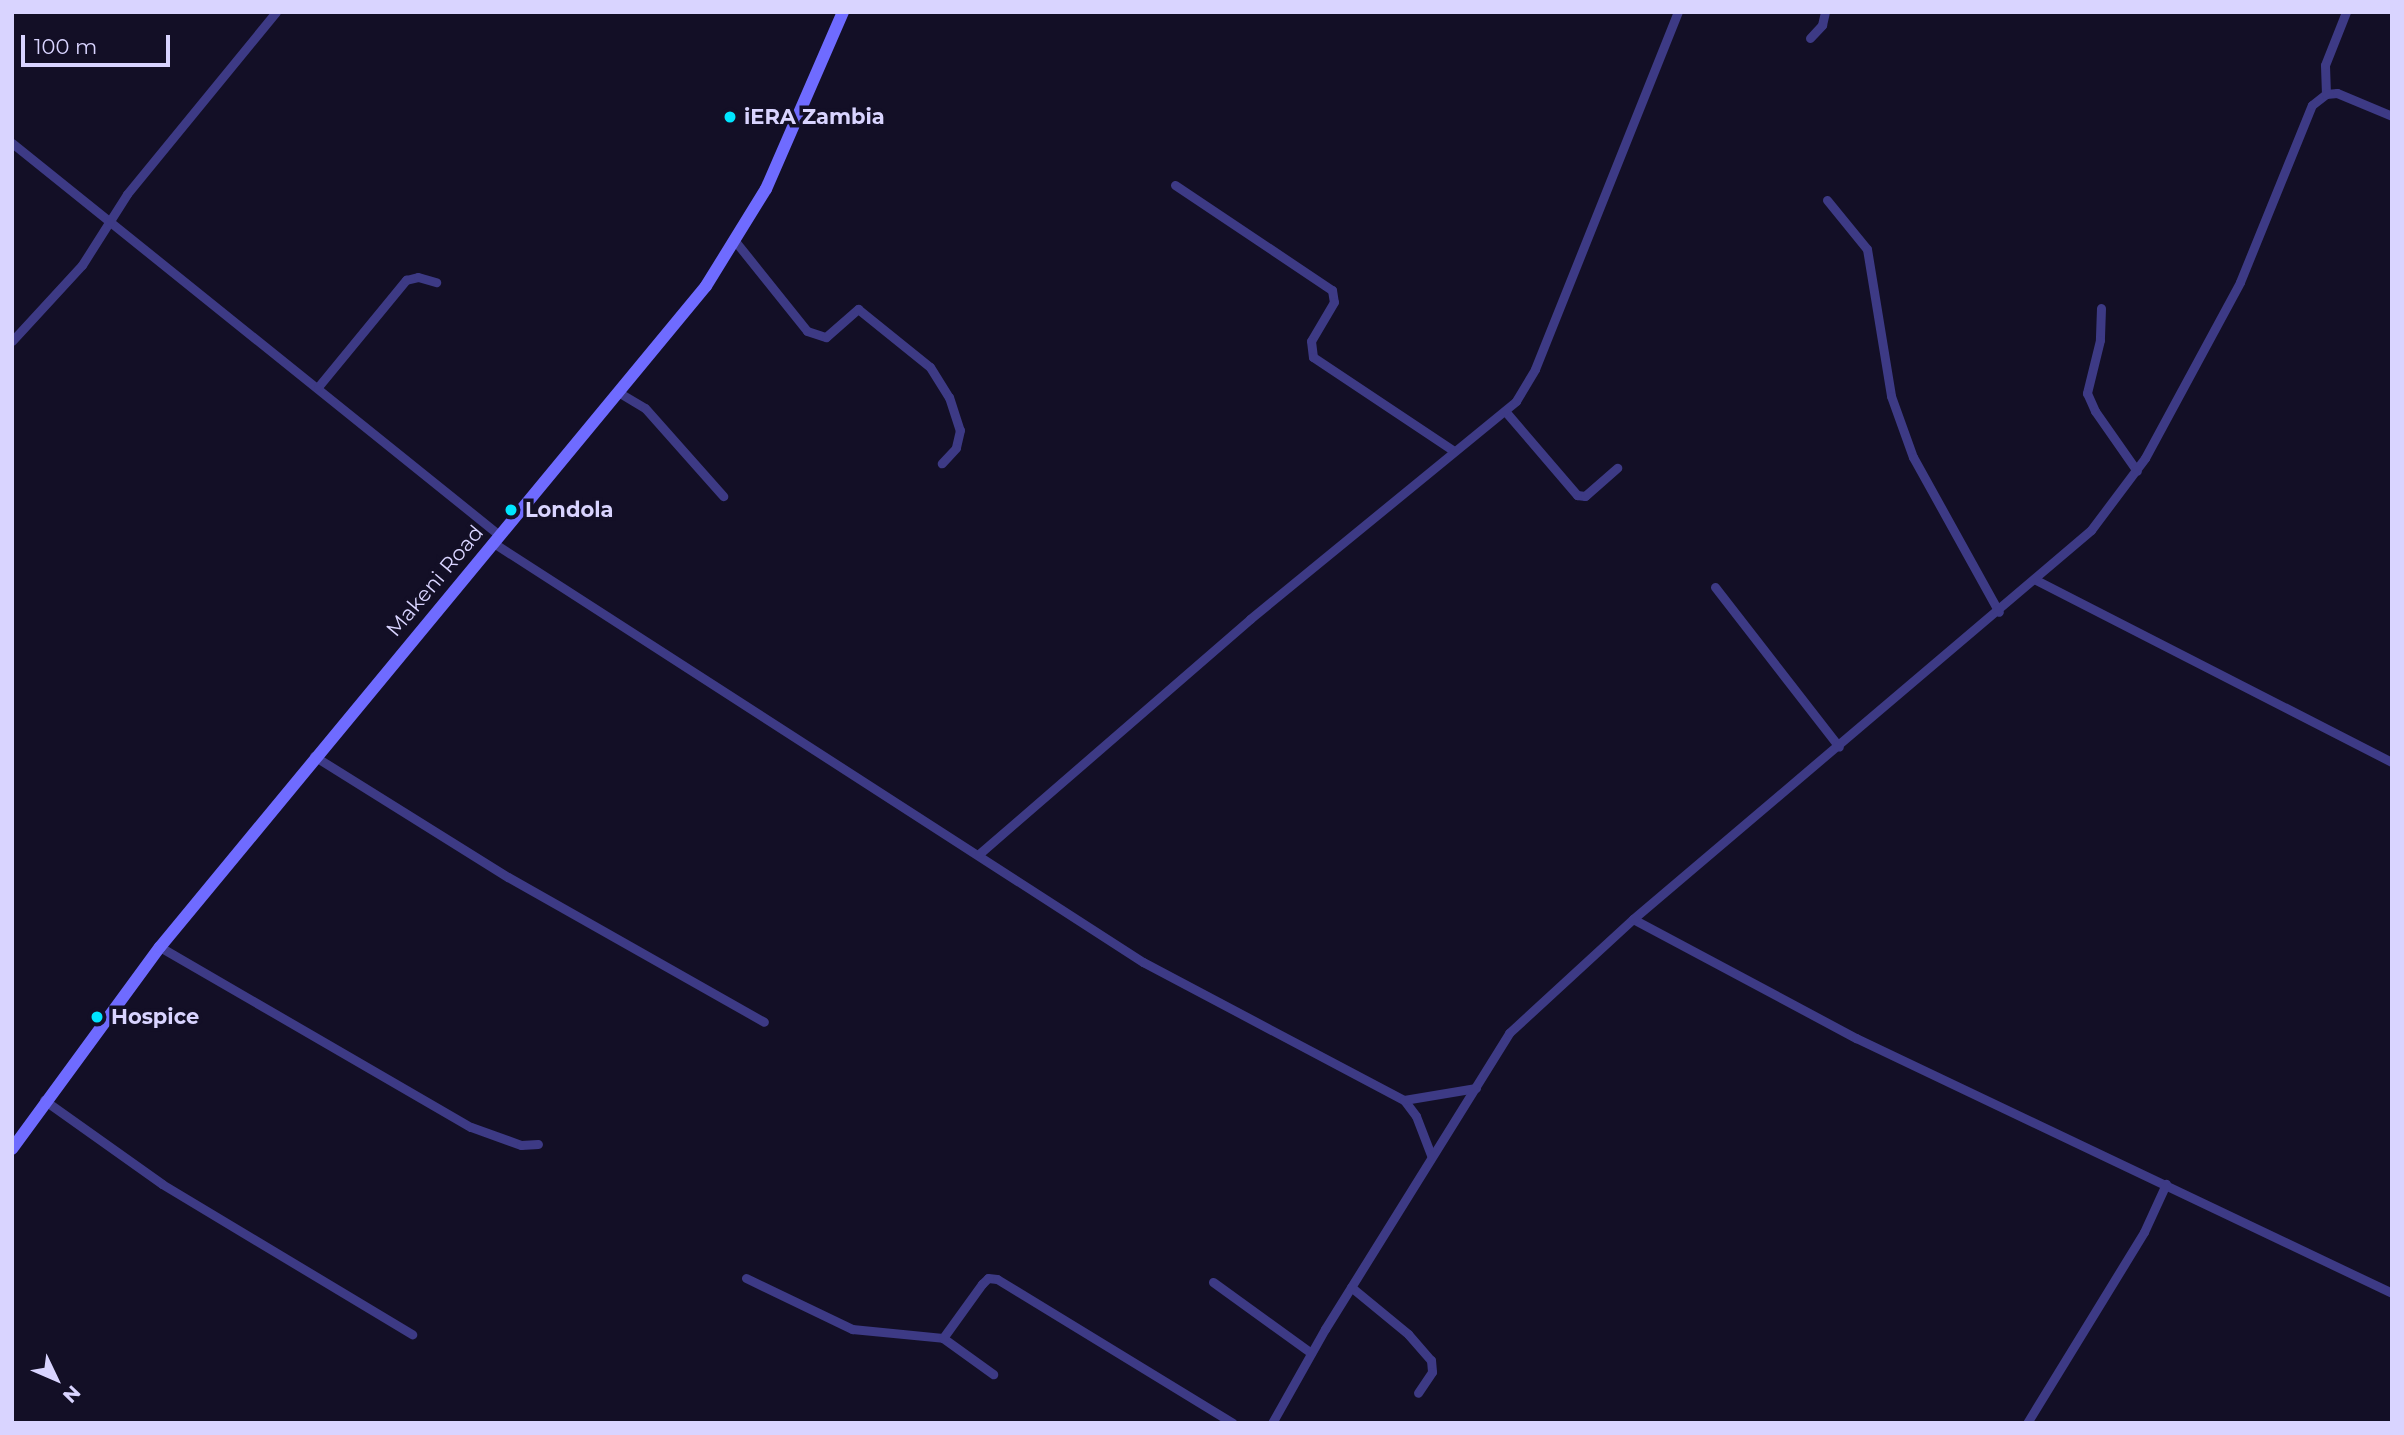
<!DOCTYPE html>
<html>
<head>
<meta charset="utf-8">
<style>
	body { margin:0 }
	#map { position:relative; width:2404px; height:1435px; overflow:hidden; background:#130f26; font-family:Montserrat,sans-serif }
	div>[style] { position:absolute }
	.street>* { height:9px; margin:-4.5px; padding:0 4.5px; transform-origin:4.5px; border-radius:4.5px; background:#3d3a85 }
	.secondary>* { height:12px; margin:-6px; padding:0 6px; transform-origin:6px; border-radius:6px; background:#6f6bff }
	.dots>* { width:19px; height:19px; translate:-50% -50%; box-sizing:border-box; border:4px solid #130f26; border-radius:50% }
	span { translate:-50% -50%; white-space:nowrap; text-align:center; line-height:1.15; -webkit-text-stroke:7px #130f26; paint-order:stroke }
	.poi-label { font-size:21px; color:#d9d4ff; font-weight:700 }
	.left { translate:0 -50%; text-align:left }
	.street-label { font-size:21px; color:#d9d4ff }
	.frame { position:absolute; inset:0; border:14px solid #d9d4ff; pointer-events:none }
	.north { position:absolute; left:21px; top:1344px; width:70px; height:70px; -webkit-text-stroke:5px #130f26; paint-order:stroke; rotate:134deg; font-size:19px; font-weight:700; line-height:28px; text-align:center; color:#d9d4ff }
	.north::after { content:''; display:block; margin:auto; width:24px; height:32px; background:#d9d4ff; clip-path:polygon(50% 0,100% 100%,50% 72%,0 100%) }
	.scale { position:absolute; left:21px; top:35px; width:149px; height:32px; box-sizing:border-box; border:4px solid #d9d4ff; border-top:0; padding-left:9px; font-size:21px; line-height:24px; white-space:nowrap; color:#d9d4ff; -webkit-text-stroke:5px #130f26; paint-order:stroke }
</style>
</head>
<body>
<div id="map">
	<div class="street">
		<i style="left:1810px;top:38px;width:18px;rotate:-47deg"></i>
		<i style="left:1822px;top:25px;width:13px;rotate:-77deg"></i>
		<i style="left:2326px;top:94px;width:29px;rotate:-92deg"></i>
		<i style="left:2325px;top:65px;width:57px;rotate:-68.4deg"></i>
		<i style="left:12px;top:143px;width:624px;rotate:38.82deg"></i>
		<i style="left:1175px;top:185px;width:189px;rotate:33.8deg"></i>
		<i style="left:1332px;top:290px;width:12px;rotate:81deg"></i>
		<i style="left:1334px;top:302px;width:45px;rotate:120.5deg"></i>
		<i style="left:1311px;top:341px;width:16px;rotate:83deg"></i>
		<i style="left:1313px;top:357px;width:169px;rotate:33.7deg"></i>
		<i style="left:1827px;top:200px;width:63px;rotate:50.8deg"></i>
		<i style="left:1867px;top:249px;width:149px;rotate:80.7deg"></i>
		<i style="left:1891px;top:396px;width:65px;rotate:70.2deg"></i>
		<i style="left:1913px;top:457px;width:177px;rotate:61deg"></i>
		<i style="left:735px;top:241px;width:115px;rotate:51.3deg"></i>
		<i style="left:807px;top:331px;width:20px;rotate:18deg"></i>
		<i style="left:826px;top:337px;width:43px;rotate:-41.2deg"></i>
		<i style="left:858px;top:309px;width:92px;rotate:38.9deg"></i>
		<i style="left:930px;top:367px;width:36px;rotate:58deg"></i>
		<i style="left:949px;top:397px;width:35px;rotate:72deg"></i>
		<i style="left:960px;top:430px;width:18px;rotate:103deg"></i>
		<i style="left:956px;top:448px;width:21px;rotate:133deg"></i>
		<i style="left:2101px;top:308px;width:32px;rotate:92deg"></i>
		<i style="left:2100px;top:340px;width:55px;rotate:103.8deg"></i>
		<i style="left:2087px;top:393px;width:20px;rotate:66deg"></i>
		<i style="left:2095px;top:411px;width:73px;rotate:55deg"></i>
		<i style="left:12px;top:341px;width:103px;rotate:-47.4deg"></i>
		<i style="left:82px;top:265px;width:84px;rotate:-57.6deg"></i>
		<i style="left:127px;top:194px;width:235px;rotate:-50.7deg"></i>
		<i style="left:318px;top:387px;width:139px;rotate:-50.6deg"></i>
		<i style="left:406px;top:280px;width:12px;rotate:-14deg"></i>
		<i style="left:418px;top:277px;width:19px;rotate:16deg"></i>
		<i style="left:618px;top:392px;width:31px;rotate:31deg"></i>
		<i style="left:645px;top:408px;width:118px;rotate:48.4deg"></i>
		<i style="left:1505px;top:411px;width:111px;rotate:49.4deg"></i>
		<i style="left:1577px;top:495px;width:8px;rotate:7deg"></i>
		<i style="left:1585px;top:496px;width:43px;rotate:-41.2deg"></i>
		<i style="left:492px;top:542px;width:775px;rotate:32.83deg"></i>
		<i style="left:1143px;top:962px;width:295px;rotate:27.9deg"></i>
		<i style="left:1404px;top:1100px;width:20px;rotate:53deg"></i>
		<i style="left:1416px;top:1116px;width:42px;rotate:69deg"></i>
		<i style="left:2036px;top:580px;width:400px;rotate:27.1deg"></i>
		<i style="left:1715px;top:587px;width:202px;rotate:52.2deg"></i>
		<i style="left:314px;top:756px;width:229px;rotate:32deg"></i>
		<i style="left:508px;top:877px;width:294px;rotate:29.5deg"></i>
		<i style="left:979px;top:854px;width:359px;rotate:-40.9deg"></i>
		<i style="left:1250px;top:619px;width:344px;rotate:-39.3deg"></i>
		<i style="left:1516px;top:401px;width:37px;rotate:-59deg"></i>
		<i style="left:1535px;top:369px;width:385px;rotate:-68.2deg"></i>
		<i style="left:1633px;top:919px;width:253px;rotate:28.1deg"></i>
		<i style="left:1856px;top:1038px;width:594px;rotate:25.44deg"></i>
		<i style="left:160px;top:947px;width:359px;rotate:30.1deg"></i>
		<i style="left:471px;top:1127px;width:53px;rotate:19.8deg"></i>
		<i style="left:521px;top:1145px;width:17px;rotate:-3deg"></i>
		<i style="left:44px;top:1100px;width:145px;rotate:35.4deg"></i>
		<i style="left:162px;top:1184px;width:292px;rotate:31deg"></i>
		<i style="left:1404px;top:1100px;width:73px;rotate:-9.5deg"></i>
		<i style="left:746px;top:1278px;width:118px;rotate:25.7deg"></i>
		<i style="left:852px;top:1329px;width:91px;rotate:5.6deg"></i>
		<i style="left:943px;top:1338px;width:62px;rotate:35.8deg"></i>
		<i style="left:1213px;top:1282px;width:121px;rotate:35.9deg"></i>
		<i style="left:1351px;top:1287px;width:74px;rotate:39.5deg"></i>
		<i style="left:1408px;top:1334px;width:35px;rotate:49deg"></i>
		<i style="left:1431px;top:1360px;width:12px;rotate:85deg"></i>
		<i style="left:1432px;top:1372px;width:25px;rotate:124deg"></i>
		<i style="left:943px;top:1338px;width:67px;rotate:-54.2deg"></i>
		<i style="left:982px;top:1284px;width:8px;rotate:-45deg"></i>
		<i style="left:988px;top:1278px;width:9px;rotate:6deg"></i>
		<i style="left:997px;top:1279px;width:276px;rotate:31.4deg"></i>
		<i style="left:1272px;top:1423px;width:108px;rotate:-60.6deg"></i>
		<i style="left:1325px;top:1329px;width:349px;rotate:-58.1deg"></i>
		<i style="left:1509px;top:1033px;width:168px;rotate:-42.6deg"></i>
		<i style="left:1633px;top:919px;width:601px;rotate:-40.34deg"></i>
		<i style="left:2091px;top:530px;width:90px;rotate:-53.1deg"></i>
		<i style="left:2145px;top:458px;width:200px;rotate:-61.6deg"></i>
		<i style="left:2240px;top:282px;width:191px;rotate:-67.9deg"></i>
		<i style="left:2312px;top:105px;width:18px;rotate:-38deg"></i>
		<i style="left:2326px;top:94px;width:11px;rotate:-5deg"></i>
		<i style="left:2337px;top:93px;width:60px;rotate:22.7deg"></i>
		<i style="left:2027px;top:1423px;width:224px;rotate:-58.5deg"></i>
		<i style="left:2144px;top:1232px;width:53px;rotate:-65.4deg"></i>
	</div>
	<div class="secondary">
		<i style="left:12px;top:1149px;width:250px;rotate:-53.8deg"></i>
		<i style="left:160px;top:947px;width:857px;rotate:-50.44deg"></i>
		<i style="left:706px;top:286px;width:114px;rotate:-58.3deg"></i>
		<i style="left:766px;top:189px;width:193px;rotate:-66.5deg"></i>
	</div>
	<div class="dots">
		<i style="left:730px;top:117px;background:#00e5ff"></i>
		<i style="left:511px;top:510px;background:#00e5ff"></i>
		<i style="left:97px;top:1017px;background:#00e5ff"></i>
	</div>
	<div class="poi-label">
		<span class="left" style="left:744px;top:117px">iERA Zambia</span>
		<span class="left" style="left:525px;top:510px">Londola</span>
		<span class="left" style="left:111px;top:1017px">Hospice</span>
	</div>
	<div class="street-label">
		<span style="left:435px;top:581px;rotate:-50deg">Makeni Road</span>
	</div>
	<div class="frame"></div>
	<div class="north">N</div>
	<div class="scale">100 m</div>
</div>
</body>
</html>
